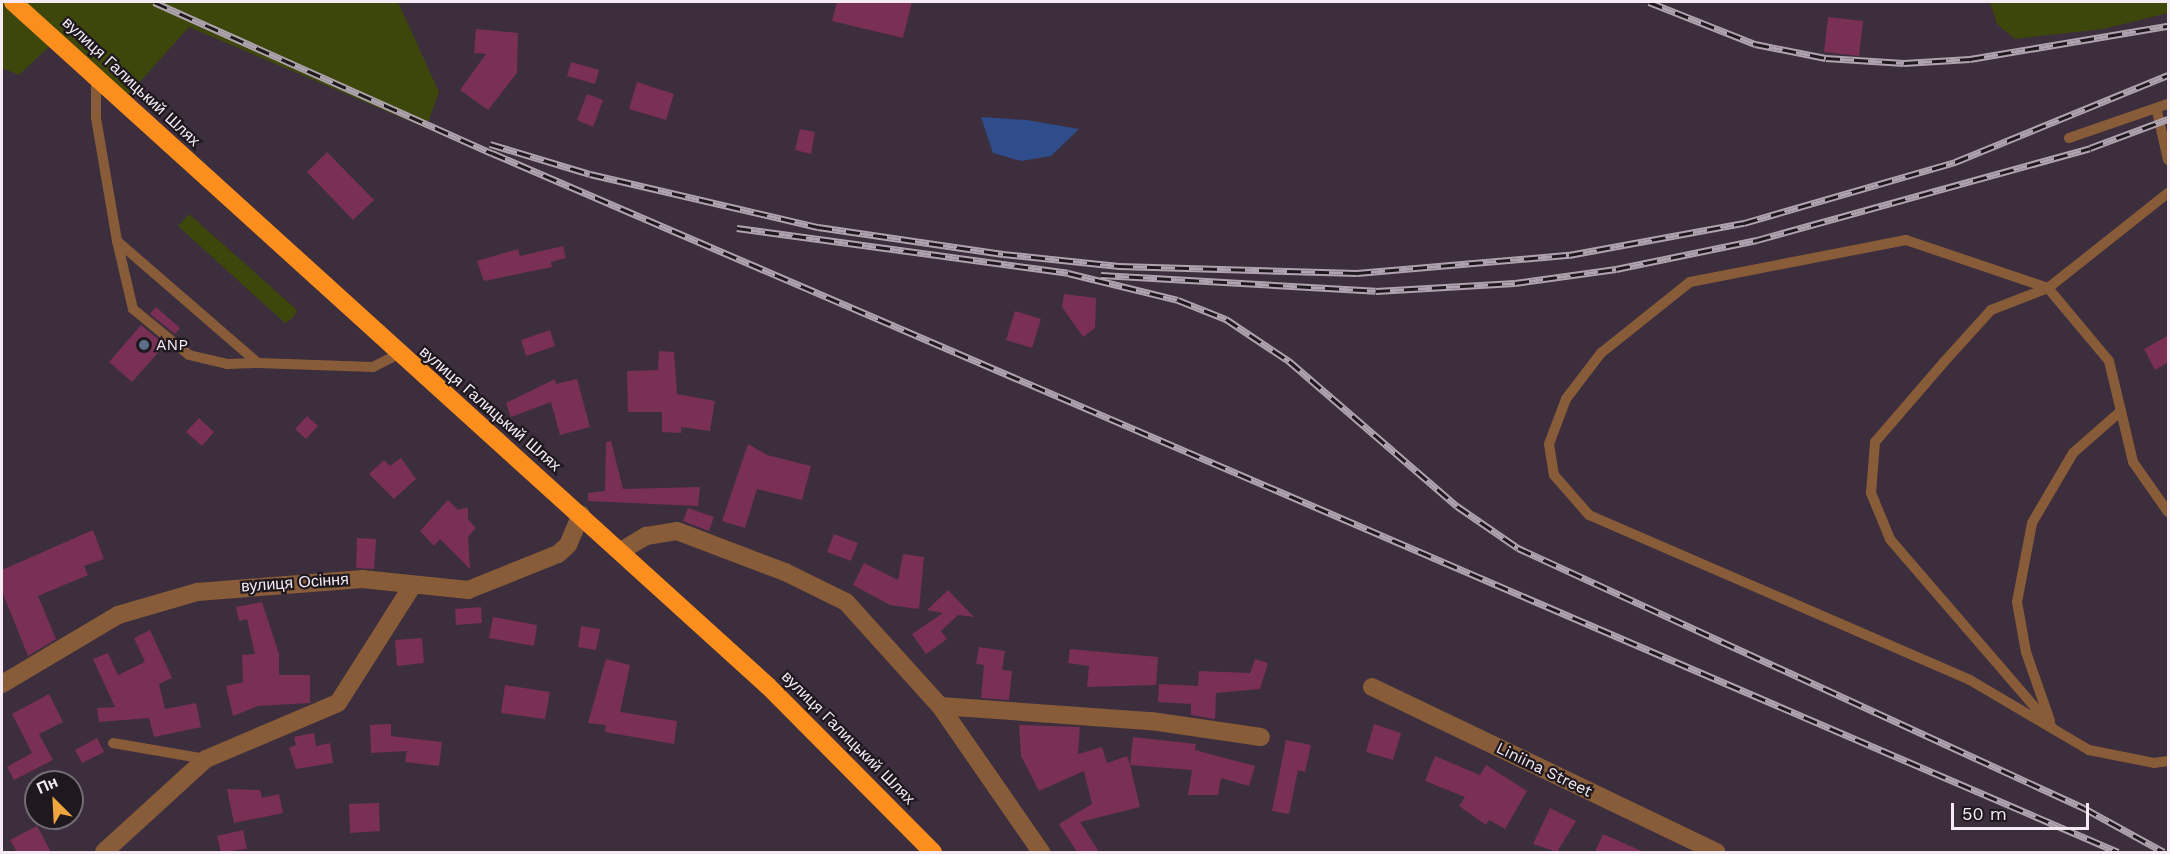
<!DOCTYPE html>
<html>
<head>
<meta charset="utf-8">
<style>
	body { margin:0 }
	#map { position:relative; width:2170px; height:854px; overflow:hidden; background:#3c2e3c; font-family:"Work Sans",sans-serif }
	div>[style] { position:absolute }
	.green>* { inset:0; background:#3d460b }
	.water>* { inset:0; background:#2f4c8b }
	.building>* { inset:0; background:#793054 }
	.lane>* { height:10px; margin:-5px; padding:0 5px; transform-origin:5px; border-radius:5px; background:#885c38 }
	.street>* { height:18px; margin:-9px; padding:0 9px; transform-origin:9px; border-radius:9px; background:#885c38 }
	.highway>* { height:18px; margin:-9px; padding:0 9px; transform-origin:9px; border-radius:9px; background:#fb8e1c }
	.rail>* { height:7px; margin-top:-3.5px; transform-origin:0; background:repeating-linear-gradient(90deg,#1f191f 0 14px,#aea3ae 0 28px); box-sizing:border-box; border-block:2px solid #aea3ae }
	.dots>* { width:16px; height:16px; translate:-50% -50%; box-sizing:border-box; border:3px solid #1f191f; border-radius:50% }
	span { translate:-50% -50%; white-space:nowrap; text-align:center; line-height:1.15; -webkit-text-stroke:4.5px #1f191f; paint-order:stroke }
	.street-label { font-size:16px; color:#f4ebf4 }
	.poi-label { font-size:16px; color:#f4ebf4 }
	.left { translate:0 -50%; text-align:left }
	.frame { position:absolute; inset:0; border:3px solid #f4ebf4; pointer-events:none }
	.north { position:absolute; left:24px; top:770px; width:60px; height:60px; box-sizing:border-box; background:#1f191f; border:2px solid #746d74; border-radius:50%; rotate:336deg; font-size:16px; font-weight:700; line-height:24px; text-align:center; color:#f4ebf4 }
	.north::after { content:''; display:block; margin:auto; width:21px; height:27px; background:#f0a63e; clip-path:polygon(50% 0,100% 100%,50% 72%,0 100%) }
	.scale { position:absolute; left:1951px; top:803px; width:138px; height:27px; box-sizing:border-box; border:3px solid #f4ebf4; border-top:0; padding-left:8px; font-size:18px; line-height:21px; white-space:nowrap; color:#f4ebf4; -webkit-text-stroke:4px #1f191f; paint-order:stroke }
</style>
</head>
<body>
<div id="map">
	<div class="green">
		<i style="clip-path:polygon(2px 2px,398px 2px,439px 92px,426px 128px,189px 27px,122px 102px,53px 43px,19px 75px,2px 68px)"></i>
		<i style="clip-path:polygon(1990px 2px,2168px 2px,2168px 13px,2103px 29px,2015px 39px,1997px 24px)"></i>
		<i style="clip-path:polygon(189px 214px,297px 310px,293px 318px,285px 323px,178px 226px)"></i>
	</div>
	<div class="water">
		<i style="clip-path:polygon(981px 117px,1027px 120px,1079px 129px,1051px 156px,1021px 161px,993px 153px)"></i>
	</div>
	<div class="building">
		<i style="clip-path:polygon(837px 2px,912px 2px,903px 38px,832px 21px)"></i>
		<i style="clip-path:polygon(1828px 17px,1863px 21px,1859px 56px,1824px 52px)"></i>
		<i style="clip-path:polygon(476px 29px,518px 33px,517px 73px,488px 110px,460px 90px,486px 54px,474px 53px)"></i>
		<i style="clip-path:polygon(571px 62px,599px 70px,595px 84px,567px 76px)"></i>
		<i style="clip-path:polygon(637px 82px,674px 94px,666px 120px,629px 109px)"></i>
		<i style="clip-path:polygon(587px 94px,603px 100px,593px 127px,577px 120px)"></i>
		<i style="clip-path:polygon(800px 129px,815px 132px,811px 154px,795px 150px)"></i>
		<i style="clip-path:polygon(327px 152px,374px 200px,353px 220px,307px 172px)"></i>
		<i style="clip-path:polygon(563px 246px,566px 258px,551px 262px,552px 267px,484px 281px,477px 261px,518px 249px,520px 256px)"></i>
		<i style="clip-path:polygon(1064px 294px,1096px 298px,1095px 328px,1083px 337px,1062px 307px)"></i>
		<i style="clip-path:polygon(156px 307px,180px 328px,175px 334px,150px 314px)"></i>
		<i style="clip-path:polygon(1015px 311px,1041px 319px,1032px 348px,1006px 340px)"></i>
		<i style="clip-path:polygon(141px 325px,165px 345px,132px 382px,109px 362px)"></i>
		<i style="clip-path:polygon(550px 330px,555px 346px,526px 356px,521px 340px)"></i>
		<i style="clip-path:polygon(2169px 335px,2169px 362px,2155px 370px,2144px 349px)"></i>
		<i style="clip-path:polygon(659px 351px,674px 352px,677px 394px,715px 401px,710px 431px,681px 427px,681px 433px,662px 432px,662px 412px,628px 412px,627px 371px,658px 370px)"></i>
		<i style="clip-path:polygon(555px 379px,556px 384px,577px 379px,590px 427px,560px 435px,551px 402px,511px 417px,506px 403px)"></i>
		<i style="clip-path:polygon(307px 416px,318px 426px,306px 439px,295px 429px)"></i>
		<i style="clip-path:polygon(199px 418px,214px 432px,202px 446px,186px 432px)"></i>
		<i style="clip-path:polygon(611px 441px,623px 489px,700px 487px,698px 506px,588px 501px,588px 493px,605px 491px,606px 442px)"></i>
		<i style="clip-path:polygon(748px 444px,767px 455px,811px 466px,802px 500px,757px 489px,745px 528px,722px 521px)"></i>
		<i style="clip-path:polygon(401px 458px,416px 479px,394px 499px,369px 474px,384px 460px,390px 466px)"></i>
		<i style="clip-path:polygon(448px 500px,458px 510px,468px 507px,468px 519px,476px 528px,468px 537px,470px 569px,440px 539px,434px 546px,420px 531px)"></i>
		<i style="clip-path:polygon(688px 508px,714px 517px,709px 531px,683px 521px)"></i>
		<i style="clip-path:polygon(93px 530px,104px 559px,84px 566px,88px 575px,38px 596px,56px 639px,28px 656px,2px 591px,2px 570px)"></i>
		<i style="clip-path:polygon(834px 534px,858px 543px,851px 561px,827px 552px)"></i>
		<i style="clip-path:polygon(357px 538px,376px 539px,374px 569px,356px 568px)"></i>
		<i style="clip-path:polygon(903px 554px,924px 557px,919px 609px,890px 605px,853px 585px,864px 563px,898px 580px)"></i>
		<i style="clip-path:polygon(948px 590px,974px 617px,958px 615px,941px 631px,947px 639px,926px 654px,912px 634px,943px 613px,927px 610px)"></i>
		<i style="clip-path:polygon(262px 602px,279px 654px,279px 675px,310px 675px,310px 703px,258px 706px,233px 716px,226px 686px,243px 682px,242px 655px,255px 654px,247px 619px,239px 621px,236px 607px)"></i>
		<i style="clip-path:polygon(481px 607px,482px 623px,456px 625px,455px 609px)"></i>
		<i style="clip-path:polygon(493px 617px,537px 625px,534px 646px,489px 638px)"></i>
		<i style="clip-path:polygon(581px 626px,600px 629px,596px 650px,578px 647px)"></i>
		<i style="clip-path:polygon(150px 630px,172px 678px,159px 684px,165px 709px,196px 703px,201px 727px,154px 737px,149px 718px,99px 722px,97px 708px,115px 707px,93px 659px,108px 653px,118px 675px,145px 662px,134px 638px)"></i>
		<i style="clip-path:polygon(422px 638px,424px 663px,397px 666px,395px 640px)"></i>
		<i style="clip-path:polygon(979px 647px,1005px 651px,1002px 670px,1012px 671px,1009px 700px,981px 698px,984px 665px,976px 664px)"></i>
		<i style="clip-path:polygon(1070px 649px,1158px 657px,1156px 685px,1087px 687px,1089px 666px,1068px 663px)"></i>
		<i style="clip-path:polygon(606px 659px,630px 665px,620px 712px,677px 721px,674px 744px,605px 732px,606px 725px,588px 723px)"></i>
		<i style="clip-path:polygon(1255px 659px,1268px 663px,1260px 689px,1216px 693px,1215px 719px,1191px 715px,1191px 704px,1158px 702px,1159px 684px,1198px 686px,1199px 671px,1250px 673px)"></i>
		<i style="clip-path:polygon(505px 685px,550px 692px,545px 719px,501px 713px)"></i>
		<i style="clip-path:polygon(49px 694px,63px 722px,39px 734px,53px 760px,14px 780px,7px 767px,32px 753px,12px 714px)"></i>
		<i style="clip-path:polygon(391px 724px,391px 736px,442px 742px,439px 766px,405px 762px,407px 751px,371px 753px,370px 725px)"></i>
		<i style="clip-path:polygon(1374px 724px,1401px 733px,1393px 760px,1366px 752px)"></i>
		<i style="clip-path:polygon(1019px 725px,1080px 727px,1078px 754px,1102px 747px,1107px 763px,1127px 756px,1130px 765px,1133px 737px,1196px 744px,1195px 750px,1255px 766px,1249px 786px,1221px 778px,1218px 795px,1188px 795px,1192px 770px,1130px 765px,1140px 807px,1080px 822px,1099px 852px,1077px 852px,1059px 824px,1092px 804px,1084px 771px,1039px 791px,1021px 756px)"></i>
		<i style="clip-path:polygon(314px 733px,316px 746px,330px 743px,333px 763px,296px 769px,289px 748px,296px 745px,294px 737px)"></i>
		<i style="clip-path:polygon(97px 738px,104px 752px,82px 763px,75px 750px)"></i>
		<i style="clip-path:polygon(1286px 740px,1311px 745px,1305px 772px,1298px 770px,1289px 814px,1272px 811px)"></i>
		<i style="clip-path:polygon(1435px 756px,1480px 775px,1486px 765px,1527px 791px,1505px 829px,1489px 820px,1486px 825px,1459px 806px,1465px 797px,1425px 781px)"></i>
		<i style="clip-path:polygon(227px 789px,260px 790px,262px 798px,279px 794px,283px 813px,234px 823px)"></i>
		<i style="clip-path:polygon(379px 803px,380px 831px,350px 833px,349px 804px)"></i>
		<i style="clip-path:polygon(1550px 808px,1576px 821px,1557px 852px,1533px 844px)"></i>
		<i style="clip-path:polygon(37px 826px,51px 852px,17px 852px,10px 840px)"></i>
		<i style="clip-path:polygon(243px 830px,247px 849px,221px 852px,217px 836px)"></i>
		<i style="clip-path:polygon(1603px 834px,1644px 852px,1595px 852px)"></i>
	</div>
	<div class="lane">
		<i style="left:96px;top:76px;width:42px;rotate:90deg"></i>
		<i style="left:96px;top:118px;width:125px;rotate:80.3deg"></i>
		<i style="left:117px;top:241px;width:186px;rotate:40.9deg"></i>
		<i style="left:258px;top:363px;width:115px;rotate:2deg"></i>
		<i style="left:373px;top:367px;width:28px;rotate:-27deg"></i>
		<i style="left:2157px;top:111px;width:50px;rotate:77.3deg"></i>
		<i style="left:2069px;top:138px;width:105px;rotate:-19deg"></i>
		<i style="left:2168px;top:193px;width:153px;rotate:141.6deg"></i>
		<i style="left:2048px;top:288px;width:95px;rotate:50.1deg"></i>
		<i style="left:2109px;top:361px;width:104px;rotate:76.6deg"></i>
		<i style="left:2133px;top:462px;width:61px;rotate:55deg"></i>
		<i style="left:117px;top:241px;width:70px;rotate:76.8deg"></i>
		<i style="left:133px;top:309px;width:72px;rotate:39.4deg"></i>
		<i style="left:189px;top:355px;width:39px;rotate:13deg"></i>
		<i style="left:227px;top:364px;width:31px;rotate:-2deg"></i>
		<i style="left:2050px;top:721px;width:73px;rotate:-109.2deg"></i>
		<i style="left:2026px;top:652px;width:51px;rotate:-100.2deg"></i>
		<i style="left:2017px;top:602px;width:80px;rotate:-79.2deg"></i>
		<i style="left:2032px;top:523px;width:81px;rotate:-59.6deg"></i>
		<i style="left:2073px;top:453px;width:64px;rotate:-41.2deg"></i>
		<i style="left:2052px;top:727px;width:248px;rotate:-130.8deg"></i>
		<i style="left:1890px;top:539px;width:50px;rotate:-112.4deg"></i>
		<i style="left:1871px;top:493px;width:51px;rotate:-85.5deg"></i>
		<i style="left:1875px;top:442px;width:106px;rotate:-49.2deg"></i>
		<i style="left:1944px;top:362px;width:70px;rotate:-47.9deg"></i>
		<i style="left:1991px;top:310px;width:61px;rotate:-21.1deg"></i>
		<i style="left:2048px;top:288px;width:150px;rotate:-161.3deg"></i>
		<i style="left:1906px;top:240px;width:220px;rotate:169deg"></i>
		<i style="left:1690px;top:282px;width:114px;rotate:141.4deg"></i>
		<i style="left:1601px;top:353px;width:58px;rotate:127.3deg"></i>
		<i style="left:1566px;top:399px;width:48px;rotate:110.7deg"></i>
		<i style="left:1549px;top:444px;width:31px;rotate:81deg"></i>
		<i style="left:1554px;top:475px;width:53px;rotate:48.8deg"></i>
		<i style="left:1589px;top:515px;width:415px;rotate:23.4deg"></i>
		<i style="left:1970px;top:680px;width:138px;rotate:30.5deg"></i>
		<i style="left:2089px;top:750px;width:66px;rotate:11.3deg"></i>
		<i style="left:2154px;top:763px;width:14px;rotate:-8deg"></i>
		<i style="left:113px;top:743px;width:94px;rotate:9.8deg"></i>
	</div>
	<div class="street">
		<i style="left:621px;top:551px;width:29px;rotate:-31deg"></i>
		<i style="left:646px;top:536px;width:31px;rotate:-9deg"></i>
		<i style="left:677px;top:531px;width:116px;rotate:20.8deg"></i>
		<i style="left:785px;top:572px;width:68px;rotate:26.2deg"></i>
		<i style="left:846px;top:602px;width:140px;rotate:47.9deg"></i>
		<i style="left:940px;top:706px;width:178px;rotate:55.3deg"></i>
		<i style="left:2px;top:684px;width:135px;rotate:-30.7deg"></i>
		<i style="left:118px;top:615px;width:82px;rotate:-16.2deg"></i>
		<i style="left:197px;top:592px;width:166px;rotate:-4.5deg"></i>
		<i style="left:362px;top:579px;width:107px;rotate:5.9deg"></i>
		<i style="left:468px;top:590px;width:97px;rotate:-21.8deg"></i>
		<i style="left:558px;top:554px;width:13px;rotate:-42deg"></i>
		<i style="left:568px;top:545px;width:33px;rotate:-67deg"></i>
		<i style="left:1372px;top:687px;width:382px;rotate:25.6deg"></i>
		<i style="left:940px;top:706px;width:212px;rotate:4.1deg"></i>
		<i style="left:1151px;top:721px;width:111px;rotate:8.3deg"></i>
		<i style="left:104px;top:852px;width:138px;rotate:-42.4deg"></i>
		<i style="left:206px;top:759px;width:143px;rotate:-23deg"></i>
		<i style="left:338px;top:703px;width:136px;rotate:-57.6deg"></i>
	</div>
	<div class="highway">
		<i style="left:13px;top:2px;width:1019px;rotate:42.18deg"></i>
		<i style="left:768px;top:686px;width:234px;rotate:45.2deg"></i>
	</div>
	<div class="rail">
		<i style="left:154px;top:2px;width:370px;rotate:24.1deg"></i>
		<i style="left:492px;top:153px;width:1770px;rotate:23.26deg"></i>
		<i style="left:1649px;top:2px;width:114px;rotate:21.6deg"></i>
		<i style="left:1755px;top:44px;width:72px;rotate:11.2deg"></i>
		<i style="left:1826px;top:58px;width:78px;rotate:3.7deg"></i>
		<i style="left:1904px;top:63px;width:66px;rotate:-3.5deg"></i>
		<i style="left:1970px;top:59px;width:201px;rotate:-9.5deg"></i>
		<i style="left:490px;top:144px;width:104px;rotate:16.7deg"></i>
		<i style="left:590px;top:174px;width:234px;rotate:13.1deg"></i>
		<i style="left:818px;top:227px;width:187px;rotate:8.3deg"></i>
		<i style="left:1003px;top:254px;width:117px;rotate:5.9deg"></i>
		<i style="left:1119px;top:266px;width:238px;rotate:1.7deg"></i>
		<i style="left:1357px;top:273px;width:213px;rotate:-4.9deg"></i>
		<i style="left:1569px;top:255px;width:178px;rotate:-10.4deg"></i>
		<i style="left:1744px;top:223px;width:220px;rotate:-16.1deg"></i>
		<i style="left:1955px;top:162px;width:230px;rotate:-22.2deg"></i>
		<i style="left:737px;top:228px;width:334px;rotate:7.7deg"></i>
		<i style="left:1068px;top:273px;width:113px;rotate:13.8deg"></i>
		<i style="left:1178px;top:300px;width:52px;rotate:21.6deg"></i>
		<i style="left:1226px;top:319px;width:76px;rotate:33.7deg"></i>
		<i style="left:1289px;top:361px;width:222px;rotate:40.8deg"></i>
		<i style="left:1457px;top:506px;width:74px;rotate:34.5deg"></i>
		<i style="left:1518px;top:548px;width:623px;rotate:24.67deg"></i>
		<i style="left:2084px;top:808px;width:91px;rotate:28.8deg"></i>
		<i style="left:1101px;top:275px;width:275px;rotate:3.3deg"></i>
		<i style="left:1376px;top:291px;width:139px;rotate:-3.3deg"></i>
		<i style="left:1515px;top:283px;width:102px;rotate:-7.9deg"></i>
		<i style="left:1616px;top:269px;width:144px;rotate:-11.6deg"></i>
		<i style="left:1757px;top:240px;width:345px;rotate:-15.4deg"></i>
		<i style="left:2090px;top:148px;width:83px;rotate:-20.4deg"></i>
	</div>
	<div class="dots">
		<i style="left:144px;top:345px;background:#5c6f8a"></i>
	</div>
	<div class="street-label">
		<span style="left:131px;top:82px;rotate:43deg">вулиця Галицький Шлях</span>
		<span style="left:490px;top:409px;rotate:41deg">вулиця Галицький Шлях</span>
		<span style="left:295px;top:583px;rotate:-4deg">вулиця Осіння</span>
		<span style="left:848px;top:738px;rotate:45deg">вулиця Галицький Шлях</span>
		<span style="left:1544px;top:770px;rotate:26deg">Liniina Street</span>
	</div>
	<div class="poi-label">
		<span class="left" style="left:156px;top:345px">ANP</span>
	</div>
	<div class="frame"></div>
	<div class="north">Пн</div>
	<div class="scale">50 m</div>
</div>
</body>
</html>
